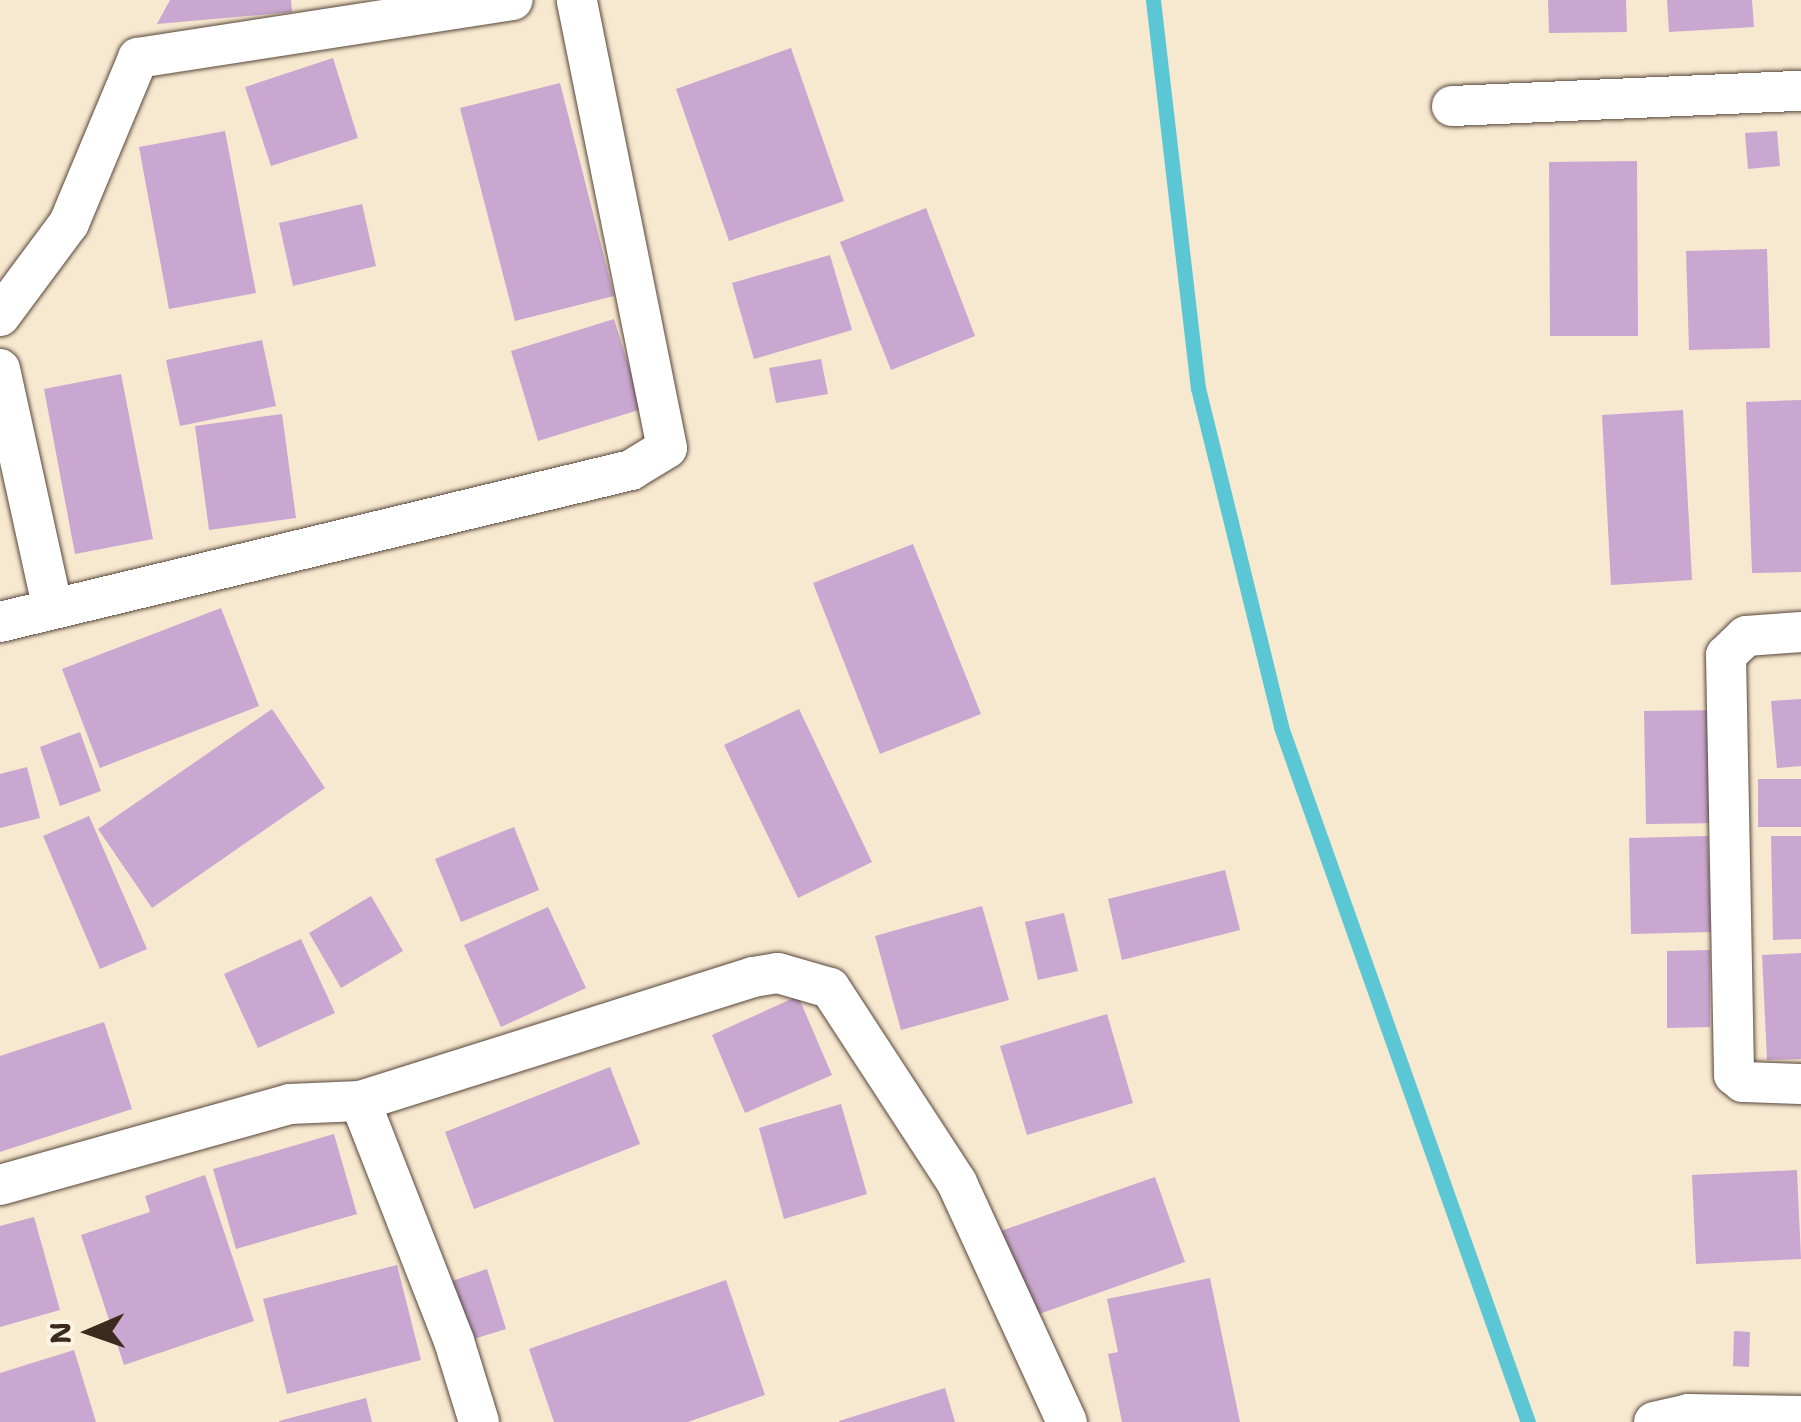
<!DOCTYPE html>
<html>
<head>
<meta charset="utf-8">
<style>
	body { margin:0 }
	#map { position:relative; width:1801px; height:1422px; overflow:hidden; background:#f7e8d0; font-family:"Shantell Sans",sans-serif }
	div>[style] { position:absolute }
	.stream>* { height:15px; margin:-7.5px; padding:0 7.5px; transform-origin:7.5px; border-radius:7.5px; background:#5bc6d4 }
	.building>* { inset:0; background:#c9a7d0 }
	.roads { filter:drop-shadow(0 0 2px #574639) drop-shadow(0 0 2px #574639) }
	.street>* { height:40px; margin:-20px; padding:0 20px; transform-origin:20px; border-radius:20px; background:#fff }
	span { translate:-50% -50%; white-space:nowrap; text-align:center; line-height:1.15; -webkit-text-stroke:10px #fcf5e5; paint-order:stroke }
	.north { position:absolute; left:40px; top:1282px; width:100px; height:100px; -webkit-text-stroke:8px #fcf5e5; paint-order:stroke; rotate:268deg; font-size:28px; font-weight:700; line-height:40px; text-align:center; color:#3b2a1e }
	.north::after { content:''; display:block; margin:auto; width:35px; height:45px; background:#3b2a1e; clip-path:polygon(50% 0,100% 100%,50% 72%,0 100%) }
</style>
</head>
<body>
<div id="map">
	<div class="stream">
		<i style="left:1153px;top:0;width:391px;rotate:83.4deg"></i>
		<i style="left:1198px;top:388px;width:349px;rotate:76.2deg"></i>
		<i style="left:1281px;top:727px;width:738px;rotate:70.44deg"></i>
	</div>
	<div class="building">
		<i style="clip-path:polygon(170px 0,291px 0,292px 12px,157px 24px)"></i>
		<i style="clip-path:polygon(1548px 0,1626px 0,1627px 32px,1549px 33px)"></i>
		<i style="clip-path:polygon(1667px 0,1752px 0,1754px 27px,1669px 32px)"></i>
		<i style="clip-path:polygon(791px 48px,844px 201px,729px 241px,676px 89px)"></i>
		<i style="clip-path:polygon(333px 58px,358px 138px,271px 166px,245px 87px)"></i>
		<i style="clip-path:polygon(560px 83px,614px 296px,515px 321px,460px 108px)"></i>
		<i style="clip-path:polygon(225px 131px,256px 293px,169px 309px,139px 147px)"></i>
		<i style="clip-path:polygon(1777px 131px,1780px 166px,1748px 169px,1745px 133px)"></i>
		<i style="clip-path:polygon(1637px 161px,1638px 336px,1550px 336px,1549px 162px)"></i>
		<i style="clip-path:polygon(362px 204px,376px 266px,293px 286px,279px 223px)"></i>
		<i style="clip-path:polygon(926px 208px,975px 336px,891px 370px,840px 242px)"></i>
		<i style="clip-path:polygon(1767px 249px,1770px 348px,1689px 350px,1686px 251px)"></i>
		<i style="clip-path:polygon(830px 255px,852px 330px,754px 359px,732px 283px)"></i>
		<i style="clip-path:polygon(614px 319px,642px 409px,538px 441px,511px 351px)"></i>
		<i style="clip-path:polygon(262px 340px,276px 406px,180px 426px,166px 360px)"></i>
		<i style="clip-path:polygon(821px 359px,828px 394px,776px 403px,769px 368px)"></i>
		<i style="clip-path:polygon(121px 374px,153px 539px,75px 554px,44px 389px)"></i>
		<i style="clip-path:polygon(1801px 400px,1801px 572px,1752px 573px,1746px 402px)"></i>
		<i style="clip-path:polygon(1683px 410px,1692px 580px,1611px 585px,1602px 415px)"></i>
		<i style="clip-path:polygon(282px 414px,296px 518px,209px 530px,195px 426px)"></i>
		<i style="clip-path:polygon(913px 544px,981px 714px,880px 754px,813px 583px)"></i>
		<i style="clip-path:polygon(221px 608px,259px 706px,100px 768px,62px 669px)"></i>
		<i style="clip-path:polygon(1801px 699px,1801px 766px,1777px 768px,1771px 701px)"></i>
		<i style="clip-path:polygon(272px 709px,325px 788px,152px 908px,98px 829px)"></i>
		<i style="clip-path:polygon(799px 709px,872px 862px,798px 898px,724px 745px)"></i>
		<i style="clip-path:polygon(1723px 710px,1724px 823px,1646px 824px,1644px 711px)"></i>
		<i style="clip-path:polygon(80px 732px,101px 791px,60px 806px,40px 747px)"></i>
		<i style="clip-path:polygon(27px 767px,40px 818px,0 828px,0 774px)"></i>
		<i style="clip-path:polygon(1758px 779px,1801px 779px,1801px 827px,1758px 827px)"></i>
		<i style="clip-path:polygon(89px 816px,147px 949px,100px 969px,43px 836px)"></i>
		<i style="clip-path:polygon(514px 827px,539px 890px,461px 922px,435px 859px)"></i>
		<i style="clip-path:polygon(1708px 836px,1711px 932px,1631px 934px,1629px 838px)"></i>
		<i style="clip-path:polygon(1771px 836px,1801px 836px,1801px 939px,1773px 940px)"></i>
		<i style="clip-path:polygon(1225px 870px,1240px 930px,1122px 960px,1108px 899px)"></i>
		<i style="clip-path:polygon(371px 896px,403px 951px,341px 988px,309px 933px)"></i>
		<i style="clip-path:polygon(982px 906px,1009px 1000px,901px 1030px,875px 936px)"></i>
		<i style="clip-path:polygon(548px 907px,586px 988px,501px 1027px,464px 945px)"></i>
		<i style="clip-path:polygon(1064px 913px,1078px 971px,1038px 980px,1025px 922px)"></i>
		<i style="clip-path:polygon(301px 939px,335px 1013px,258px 1048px,224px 974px)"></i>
		<i style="clip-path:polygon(1710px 950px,1710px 1027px,1667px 1028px,1667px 951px)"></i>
		<i style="clip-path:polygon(1801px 953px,1801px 1059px,1767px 1060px,1762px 955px)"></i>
		<i style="clip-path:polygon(798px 996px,832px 1075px,745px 1113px,712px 1035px)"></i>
		<i style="clip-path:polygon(1107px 1014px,1133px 1103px,1027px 1135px,1000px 1046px)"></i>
		<i style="clip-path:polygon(104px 1022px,132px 1109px,0 1152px,0 1056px)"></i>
		<i style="clip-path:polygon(610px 1067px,640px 1144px,474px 1209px,445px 1132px)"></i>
		<i style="clip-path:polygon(841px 1104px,867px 1194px,784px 1219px,759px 1128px)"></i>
		<i style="clip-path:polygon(334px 1134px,357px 1214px,236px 1249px,213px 1169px)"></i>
		<i style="clip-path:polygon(1797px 1170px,1801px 1259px,1696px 1264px,1692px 1175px)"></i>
		<i style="clip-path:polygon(205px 1175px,254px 1321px,124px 1365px,81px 1235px,150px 1212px,145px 1196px)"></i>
		<i style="clip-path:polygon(1155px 1177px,1185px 1262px,1028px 1318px,998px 1232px)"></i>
		<i style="clip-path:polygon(34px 1217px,60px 1310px,0 1327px,0 1226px)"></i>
		<i style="clip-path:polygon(397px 1265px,421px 1360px,287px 1394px,263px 1299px)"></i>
		<i style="clip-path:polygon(487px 1269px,506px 1329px,467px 1341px,449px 1282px)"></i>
		<i style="clip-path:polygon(1210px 1278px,1240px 1422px,1122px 1422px,1108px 1354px,1118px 1352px,1107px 1299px)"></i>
		<i style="clip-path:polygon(726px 1280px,765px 1395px,688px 1422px,554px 1422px,529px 1349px)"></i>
		<i style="clip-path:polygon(1734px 1331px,1750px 1332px,1749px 1367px,1733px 1366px)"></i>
		<i style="clip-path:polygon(74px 1350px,96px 1422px,0 1422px,0 1373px)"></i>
		<i style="clip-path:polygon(945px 1388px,955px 1422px,839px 1422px,839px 1421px)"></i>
		<i style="clip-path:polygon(366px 1398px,372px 1422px,279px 1422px,279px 1421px)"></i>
	</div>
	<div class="roads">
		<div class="street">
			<i style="left:1452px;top:106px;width:349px;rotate:-2.5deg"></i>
			<i style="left:0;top:316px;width:116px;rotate:-53.4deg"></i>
			<i style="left:69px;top:223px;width:179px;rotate:-67.3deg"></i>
			<i style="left:138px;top:58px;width:379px;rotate:-8.8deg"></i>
			<i style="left:0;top:369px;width:242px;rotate:77.6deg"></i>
			<i style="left:0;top:622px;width:649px;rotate:-13.54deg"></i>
			<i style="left:631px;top:470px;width:42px;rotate:-31.4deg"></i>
			<i style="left:667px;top:448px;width:457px;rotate:-101.4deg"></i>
			<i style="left:1801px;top:632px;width:55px;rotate:175.8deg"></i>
			<i style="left:1746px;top:636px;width:28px;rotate:136deg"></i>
			<i style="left:1726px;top:655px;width:420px;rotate:88.9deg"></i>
			<i style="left:1734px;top:1075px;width:11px;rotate:38deg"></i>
			<i style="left:1743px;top:1082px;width:58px;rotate:2deg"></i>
			<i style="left:360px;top:1101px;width:412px;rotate:-17.5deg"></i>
			<i style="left:753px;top:977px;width:25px;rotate:-9deg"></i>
			<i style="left:778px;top:973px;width:54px;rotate:16.1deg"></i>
			<i style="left:830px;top:988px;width:233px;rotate:56.9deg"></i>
			<i style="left:957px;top:1183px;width:263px;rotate:65.3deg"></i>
			<i style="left:0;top:1185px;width:301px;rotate:-15.6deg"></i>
			<i style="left:290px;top:1104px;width:70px;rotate:-2.5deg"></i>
			<i style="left:360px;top:1101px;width:258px;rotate:68.6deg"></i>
			<i style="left:454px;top:1341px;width:85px;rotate:72.8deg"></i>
			<i style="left:1654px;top:1422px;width:35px;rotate:-13deg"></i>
			<i style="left:1688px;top:1414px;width:113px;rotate:1deg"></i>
		</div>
	</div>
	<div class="north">N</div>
</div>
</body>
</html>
